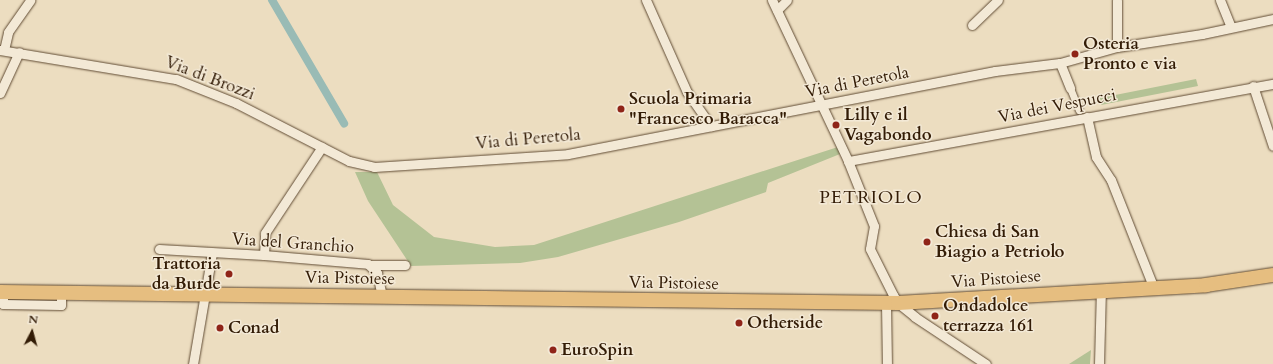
<!DOCTYPE html>
<html>
<head>
<meta charset="utf-8">
<style>
	body { margin:0 }
	#map { position:relative; width:1273px; height:364px; overflow:hidden; background:#ecddc0; font-family:Cardo,serif }
	div>[style] { position:absolute }
	.green>* { inset:0; background:#b4c295 }
	.canal>* { height:8px; margin:-4px; padding:0 4px; transform-origin:4px; border-radius:4px; background:#99bbb5 }
	.roads { filter:drop-shadow(0 0 1px #614c34) drop-shadow(0 0 1px #614c34) }
	.pedestrian>* { height:7px; margin:-3.5px; padding:0 3.5px; transform-origin:3.5px; border-radius:3.5px; background:#f3e9d6 }
	.minor>* { height:9px; margin:-4.5px; padding:0 4.5px; transform-origin:4.5px; border-radius:4.5px; background:#f3e9d6 }
	.primary>* { height:14px; margin:-7px; padding:0 7px; transform-origin:7px; border-radius:7px; background:#e6be80 }
	.dots>* { width:11px; height:11px; translate:-50% -50%; box-sizing:border-box; border:2px solid #f3e9d6; border-radius:50% }
	span { translate:-50% -50%; white-space:nowrap; text-align:center; line-height:1.15; -webkit-text-stroke:3px #f3e9d6; paint-order:stroke }
	.poi-label { font-size:17px; color:#331c06; font-weight:700 }
	.left { translate:0 -50%; text-align:left }
	.right { translate:-100% -50%; text-align:right }
	.street-label { font-size:17px; color:#331c06 }
	.neighbourhood-label { font-size:18px; color:#331c06; letter-spacing:1px }
	.north { position:absolute; left:12px; top:312px; width:40px; height:40px; -webkit-text-stroke:3px #f3e9d6; paint-order:stroke; rotate:6deg; font-size:11px; font-weight:700; line-height:16px; text-align:center; color:#331c06 }
	.north::after { content:''; display:block; margin:auto; width:14px; height:18px; background:#331c06; clip-path:polygon(50% 0,100% 100%,50% 72%,0 100%) }
</style>
</head>
<body>
<div id="map">
	<div class="green">
		<i style="clip-path:polygon(1196px 79px,1198px 86px,1101px 105px,1100px 98px)"></i>
		<i style="clip-path:polygon(838px 147px,840px 154px,768px 183px,766px 192px,679px 222px,558px 257px,520px 263px,411px 266px,368px 201px,355px 172px,377px 172px,393px 205px,434px 237px,495px 247px,534px 245px)"></i>
		<i style="clip-path:polygon(1091px 350px,1090px 364px,1069px 364px)"></i>
	</div>
	<div class="canal">
		<i style="left:272px;top:0;width:143px;rotate:59.7deg"></i>
	</div>
	<div class="roads">
		<div class="pedestrian">
			<i style="left:1070px;top:88px;width:24px;rotate:68deg"></i>
		</div>
		<div class="minor">
			<i style="left:646px;top:0;width:101px;rotate:66deg"></i>
			<i style="left:687px;top:92px;width:42px;rotate:54.8deg"></i>
			<i style="left:772px;top:0;width:178px;rotate:64.7deg"></i>
			<i style="left:848px;top:161px;width:70px;rotate:68.2deg"></i>
			<i style="left:874px;top:226px;width:23px;rotate:100deg"></i>
			<i style="left:870px;top:249px;width:51px;rotate:63.4deg"></i>
			<i style="left:893px;top:295px;width:9px;rotate:58deg"></i>
			<i style="left:898px;top:303px;width:22px;rotate:39deg"></i>
			<i style="left:915px;top:317px;width:85px;rotate:33.5deg"></i>
			<i style="left:1117px;top:0;width:47px;rotate:90deg"></i>
			<i style="left:1220px;top:0;width:29px;rotate:68deg"></i>
			<i style="left:777px;top:10px;width:14px;rotate:-45deg"></i>
			<i style="left:972px;top:25px;width:36px;rotate:-44deg"></i>
			<i style="left:0;top:50px;width:178px;rotate:9.4deg"></i>
			<i style="left:176px;top:79px;width:65px;rotate:21.8deg"></i>
			<i style="left:236px;top:103px;width:127px;rotate:27.2deg"></i>
			<i style="left:349px;top:161px;width:26px;rotate:13deg"></i>
			<i style="left:374px;top:167px;width:194px;rotate:-3.8deg"></i>
			<i style="left:568px;top:154px;width:435px;rotate:-11deg"></i>
			<i style="left:995px;top:71px;width:65px;rotate:-7deg"></i>
			<i style="left:1060px;top:63px;width:59px;rotate:-15.7deg"></i>
			<i style="left:1117px;top:47px;width:86px;rotate:-8.7deg"></i>
			<i style="left:1202px;top:34px;width:73px;rotate:-11.9deg"></i>
			<i style="left:4px;top:50px;width:18px;rotate:-77deg"></i>
			<i style="left:8px;top:32px;width:39px;rotate:-55deg"></i>
			<i style="left:1060px;top:63px;width:27px;rotate:68deg"></i>
			<i style="left:1253px;top:86px;width:63px;rotate:71.6deg"></i>
			<i style="left:0;top:93px;width:45px;rotate:-65.1deg"></i>
			<i style="left:1087px;top:117px;width:41px;rotate:77.3deg"></i>
			<i style="left:1096px;top:157px;width:27px;rotate:57deg"></i>
			<i style="left:1111px;top:180px;width:114px;rotate:68.4deg"></i>
			<i style="left:848px;top:161px;width:432px;rotate:-10.3deg"></i>
			<i style="left:159px;top:249px;width:105px;rotate:3.3deg"></i>
			<i style="left:264px;top:255px;width:104px;rotate:4.9deg"></i>
			<i style="left:368px;top:264px;width:13px;rotate:45deg"></i>
			<i style="left:377px;top:273px;width:24px;rotate:78deg"></i>
			<i style="left:264px;top:255px;width:22px;rotate:-87deg"></i>
			<i style="left:265px;top:233px;width:103px;rotate:-56.5deg"></i>
			<i style="left:371px;top:265px;width:34px"></i>
			<i style="left:3px;top:292px;width:12px;rotate:90deg"></i>
			<i style="left:3px;top:304px;width:58px;rotate:1deg"></i>
			<i style="left:61px;top:305px;width:12px;rotate:-90deg"></i>
			<i style="left:886px;top:303px;width:61px;rotate:89.1deg"></i>
			<i style="left:193px;top:364px;width:113px;rotate:-80.3deg"></i>
			<i style="left:1099px;top:364px;width:74px;rotate:-88.5deg"></i>
		</div>
		<div class="primary">
			<i style="left:0;top:292px;width:898px;rotate:0.7deg"></i>
			<i style="left:898px;top:303px;width:309px;rotate:-3.3deg"></i>
			<i style="left:1206px;top:285px;width:68px;rotate:-8.5deg"></i>
		</div>
	</div>
	<div class="dots">
		<i style="left:1075px;top:54px;background:#8f2418"></i>
		<i style="left:621px;top:109px;background:#8f2418"></i>
		<i style="left:836px;top:125px;background:#8f2418"></i>
		<i style="left:927px;top:242px;background:#8f2418"></i>
		<i style="left:229px;top:274px;background:#8f2418"></i>
		<i style="left:935px;top:316px;background:#8f2418"></i>
		<i style="left:739px;top:323px;background:#8f2418"></i>
		<i style="left:220px;top:328px;background:#8f2418"></i>
		<i style="left:553px;top:350px;background:#8f2418"></i>
	</div>
	<div class="poi-label">
		<span class="left" style="left:1083px;top:54px">Osteria<br>Pronto e via</span>
		<span class="left" style="left:629px;top:109px">Scuola Primaria<br>"Francesco Baracca"</span>
		<span class="left" style="left:844px;top:125px">Lilly e il<br>Vagabondo</span>
		<span class="left" style="left:935px;top:242px">Chiesa di San<br>Biagio a Petriolo</span>
		<span class="right" style="left:221px;top:274px">Trattoria<br>da Burde</span>
		<span class="left" style="left:943px;top:316px">Ondadolce<br>terrazza 161</span>
		<span class="left" style="left:747px;top:323px">Otherside</span>
		<span class="left" style="left:228px;top:328px">Conad</span>
		<span class="left" style="left:561px;top:350px">EuroSpin</span>
	</div>
	<div class="street-label">
		<span style="left:210px;top:78px;rotate:21deg">Via di Brozzi</span>
		<span style="left:857px;top:82px;rotate:-11deg">Via di Peretola</span>
		<span style="left:1057px;top:106px;rotate:-11deg">Via dei Vespucci</span>
		<span style="left:528px;top:139px;rotate:-5deg">Via di Peretola</span>
		<span style="left:293px;top:243px;rotate:4deg">Via del Granchio</span>
		<span style="left:350px;top:278px;rotate:1deg">Via Pistoiese</span>
		<span style="left:996px;top:279px;rotate:-4deg">Via Pistoiese</span>
		<span style="left:674px;top:283px;rotate:1deg">Via Pistoiese</span>
	</div>
	<div class="neighbourhood-label">
		<span style="left:871px;top:198px">PETRIOLO</span>
	</div>
	<div class="north">N</div>
</div>
</body>
</html>
